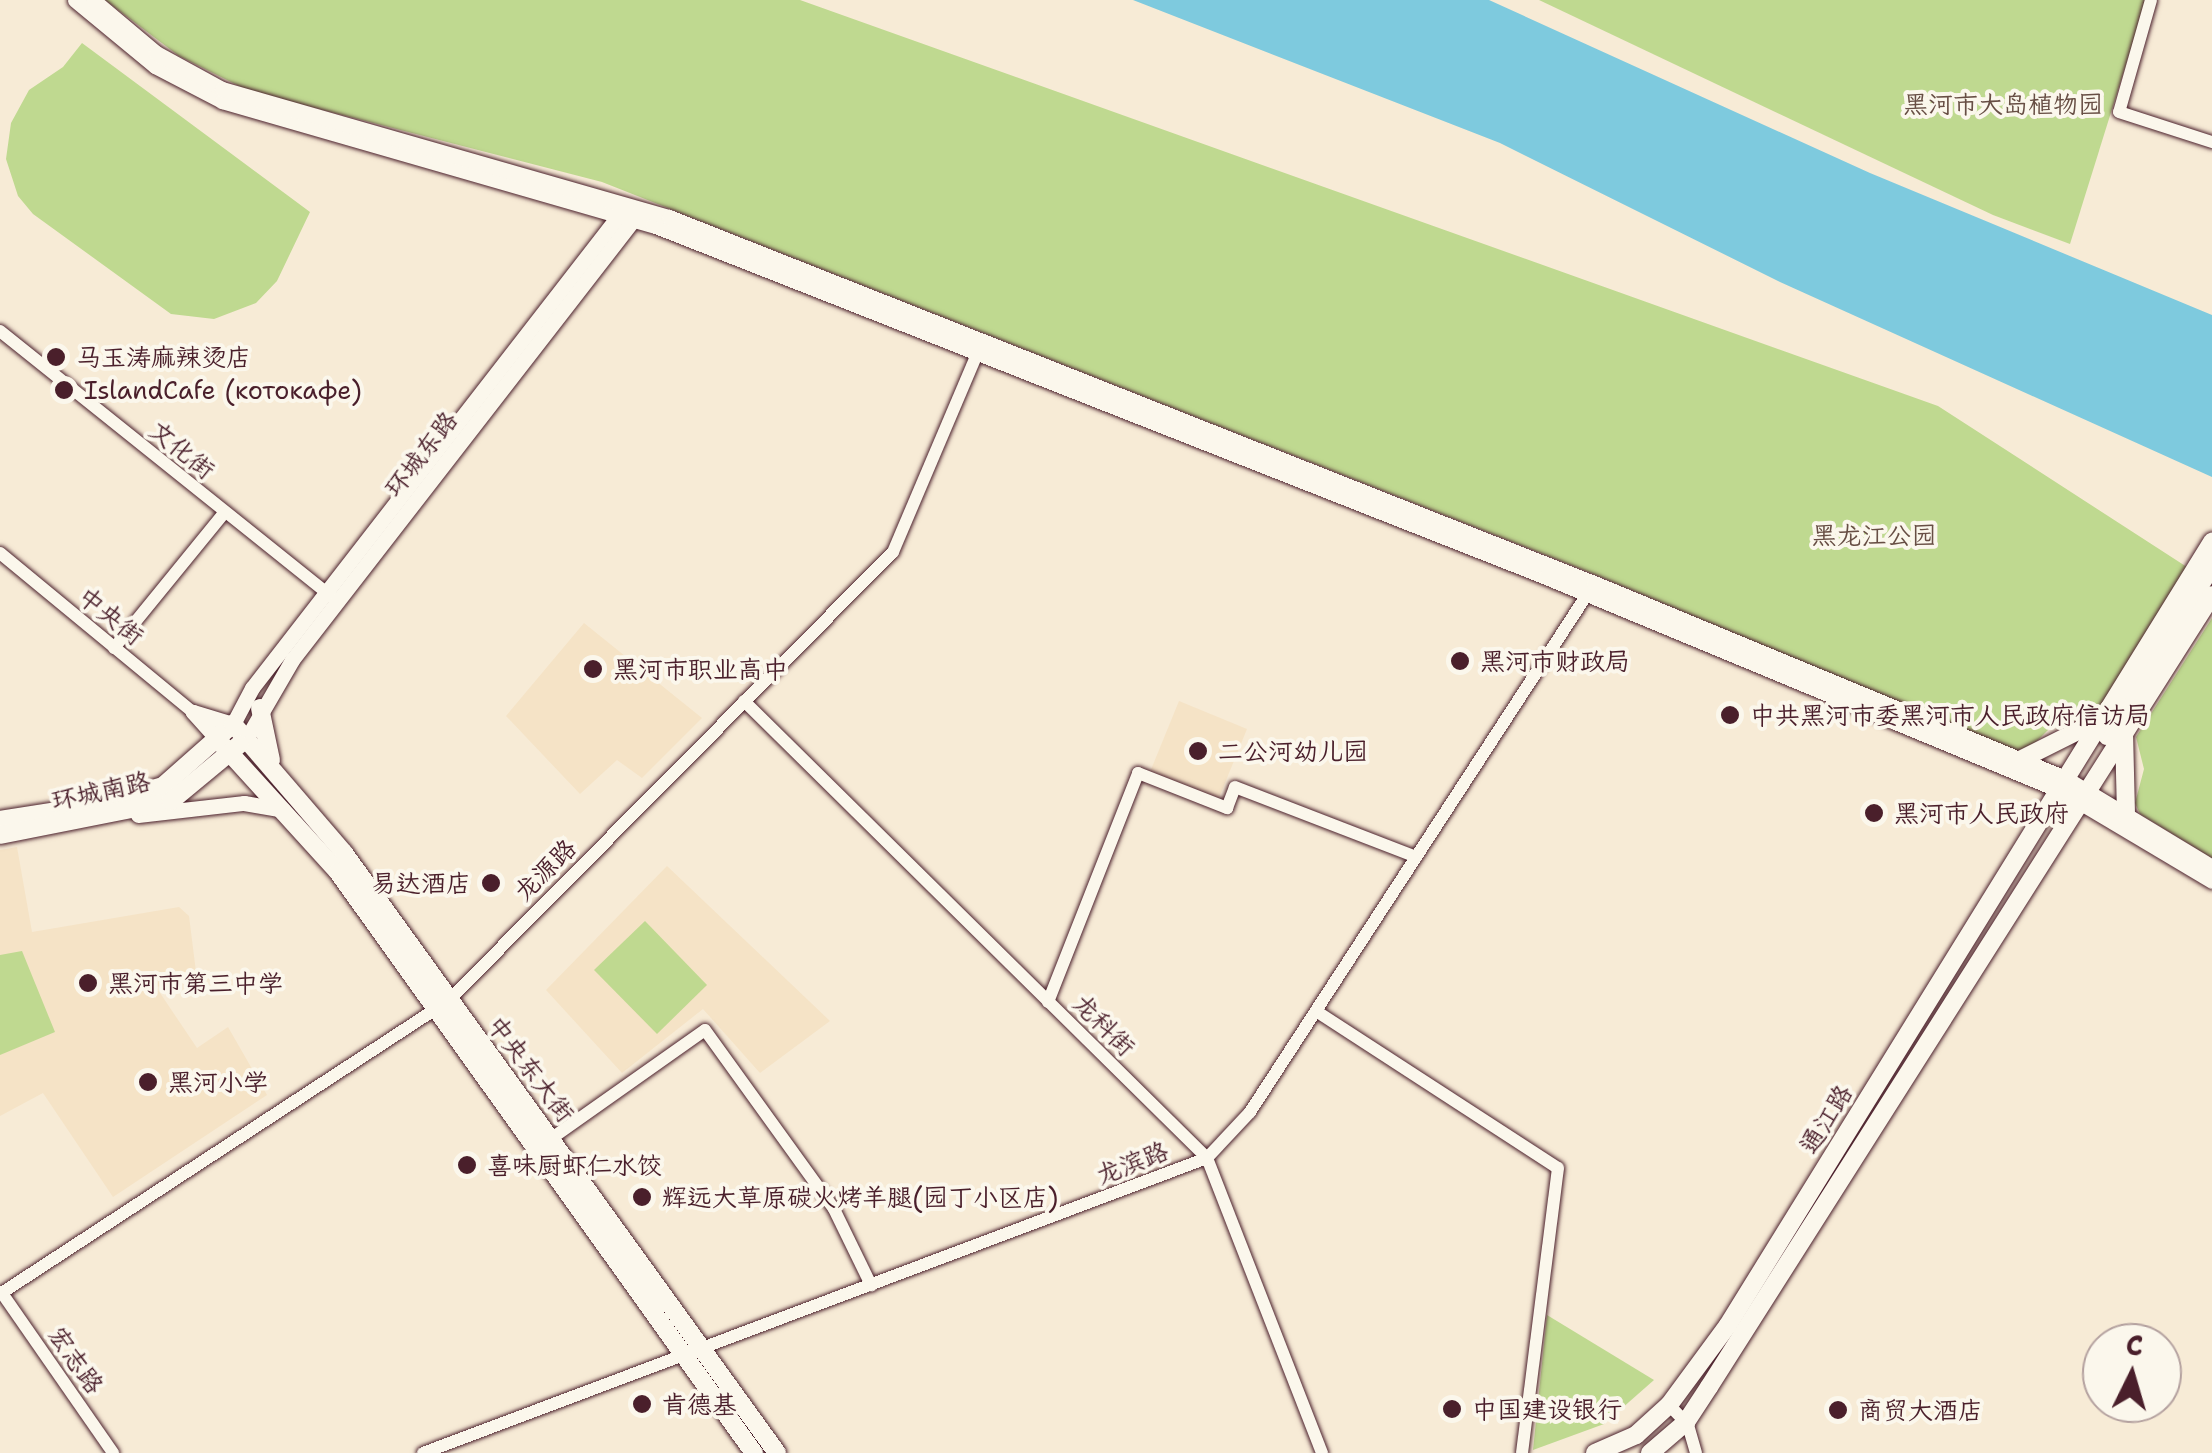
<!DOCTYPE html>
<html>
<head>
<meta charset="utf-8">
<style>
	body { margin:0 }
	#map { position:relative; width:2212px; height:1453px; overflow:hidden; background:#f7ebd6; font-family:"Shantell Sans","LXGW WenKai TC",sans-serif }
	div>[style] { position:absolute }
	.built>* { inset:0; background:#f5e3c6 }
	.green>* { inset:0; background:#bfd990 }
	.water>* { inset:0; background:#7ecade }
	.roads { filter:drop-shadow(0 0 2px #4a1f2b) drop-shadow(0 0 2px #4a1f2b) }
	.minor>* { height:12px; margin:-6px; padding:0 6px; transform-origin:6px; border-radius:6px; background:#fbf7ec }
	.tertiary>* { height:15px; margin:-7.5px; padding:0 7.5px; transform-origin:7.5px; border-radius:7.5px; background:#fbf7ec }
	.secondary>* { height:18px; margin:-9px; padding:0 9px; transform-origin:9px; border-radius:9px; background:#fbf7ec }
	.dots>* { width:28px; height:28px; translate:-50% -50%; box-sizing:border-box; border:5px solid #fbf7ec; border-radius:50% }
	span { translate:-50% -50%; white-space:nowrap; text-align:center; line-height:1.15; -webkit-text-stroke:8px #fbf7ec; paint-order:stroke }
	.park-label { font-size:25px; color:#674e44 }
	.poi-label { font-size:25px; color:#4a1f2b }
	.left { translate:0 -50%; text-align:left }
	.right { translate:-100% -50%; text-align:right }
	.street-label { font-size:25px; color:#4a1f2b }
	.north { position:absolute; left:2082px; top:1323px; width:100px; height:100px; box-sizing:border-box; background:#fbf7ec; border:2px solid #b4a19f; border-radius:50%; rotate:5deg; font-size:28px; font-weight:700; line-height:40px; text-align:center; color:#4a1f2b }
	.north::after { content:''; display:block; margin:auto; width:35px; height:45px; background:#4a1f2b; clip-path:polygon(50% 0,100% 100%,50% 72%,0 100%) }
</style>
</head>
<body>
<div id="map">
	<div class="built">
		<i style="clip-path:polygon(584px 623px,702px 718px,642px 778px,617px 760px,580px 794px,506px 716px)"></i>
		<i style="clip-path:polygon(1179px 701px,1247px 729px,1218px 800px,1150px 772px)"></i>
		<i style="clip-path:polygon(17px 847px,32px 932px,179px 907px,189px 916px,197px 980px,156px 987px,197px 1048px,228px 1027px,267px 1095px,113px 1197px,43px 1093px,0 1116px,0 850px)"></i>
		<i style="clip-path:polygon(667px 866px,830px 1021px,760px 1073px,703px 1009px,622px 1073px,546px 990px)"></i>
	</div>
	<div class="green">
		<i style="clip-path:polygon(105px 0,800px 0,1938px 406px,2190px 569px,2097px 715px,2052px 726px,2031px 747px,2015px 751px,1591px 573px,602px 182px,249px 91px,179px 56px)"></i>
		<i style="clip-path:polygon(1539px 0,2146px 0,2070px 244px,1993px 215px)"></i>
		<i style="clip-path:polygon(82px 43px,310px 212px,277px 281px,256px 303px,214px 319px,171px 314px,33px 214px,18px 196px,6px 159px,11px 123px,29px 90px,63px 67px)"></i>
		<i style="clip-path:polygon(2212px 618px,2212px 858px,2140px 814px,2135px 803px,2144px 769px,2136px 737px)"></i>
		<i style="clip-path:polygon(645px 921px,707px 985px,657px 1034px,594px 970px)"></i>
		<i style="clip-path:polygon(22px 951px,55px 1032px,0 1055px,0 955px)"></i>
		<i style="clip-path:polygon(1547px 1315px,1654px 1380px,1604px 1424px,1533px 1450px)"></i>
	</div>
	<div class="water">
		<i style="clip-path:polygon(1133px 0,1489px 0,1870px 173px,2212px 315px,2212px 477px,1780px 282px,1500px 143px)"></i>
	</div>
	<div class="roads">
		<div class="minor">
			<i style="left:2151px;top:0;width:116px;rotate:105.9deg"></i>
			<i style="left:2119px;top:112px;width:98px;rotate:17.9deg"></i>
			<i style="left:0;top:331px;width:428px;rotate:38.7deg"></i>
			<i style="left:0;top:553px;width:250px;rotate:39.5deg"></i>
			<i style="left:114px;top:648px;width:174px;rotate:-50.8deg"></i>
			<i style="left:744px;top:701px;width:651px;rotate:44.63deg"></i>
			<i style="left:1207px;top:1158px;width:317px;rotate:68.7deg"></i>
			<i style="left:1048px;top:1002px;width:246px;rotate:-68.5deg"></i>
			<i style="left:1138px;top:773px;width:96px;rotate:21.5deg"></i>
			<i style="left:1227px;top:808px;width:22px;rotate:-69deg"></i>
			<i style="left:1235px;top:787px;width:194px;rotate:21.1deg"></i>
			<i style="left:1316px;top:1011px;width:288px;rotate:33deg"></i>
			<i style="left:1558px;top:1168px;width:287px;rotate:97.2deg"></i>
			<i style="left:552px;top:1138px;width:187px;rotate:-35.2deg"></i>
			<i style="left:705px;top:1030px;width:221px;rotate:54.2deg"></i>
			<i style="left:834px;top:1209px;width:85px;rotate:64deg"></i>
			<i style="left:2px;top:1293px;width:195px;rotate:55.2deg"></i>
			<i style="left:0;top:1294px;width:535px;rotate:-33.19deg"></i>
			<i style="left:448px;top:1001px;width:632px;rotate:-45.26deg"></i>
			<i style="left:893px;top:552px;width:225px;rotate:-67deg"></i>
			<i style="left:1669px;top:1405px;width:28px;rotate:46deg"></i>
			<i style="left:1688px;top:1425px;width:29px;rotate:74deg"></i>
			<i style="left:423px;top:1453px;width:838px;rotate:-20.62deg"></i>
			<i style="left:1207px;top:1158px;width:63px;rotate:-46.9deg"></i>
			<i style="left:1250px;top:1112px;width:627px;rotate:-56.92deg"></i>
		</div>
		<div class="tertiary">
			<i style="left:75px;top:0;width:104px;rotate:39.5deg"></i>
			<i style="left:155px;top:66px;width:76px;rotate:27.6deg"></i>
			<i style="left:222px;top:101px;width:448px;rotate:16.1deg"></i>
			<i style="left:653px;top:225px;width:960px;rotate:21.51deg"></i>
			<i style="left:1546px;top:577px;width:555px;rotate:22.55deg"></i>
			<i style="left:2059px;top:790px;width:178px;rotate:30.7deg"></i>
			<i style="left:93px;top:0;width:82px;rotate:40.1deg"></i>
			<i style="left:156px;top:53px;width:75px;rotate:28.6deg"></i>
			<i style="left:222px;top:89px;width:465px;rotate:16deg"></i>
			<i style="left:669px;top:217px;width:995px;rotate:21.59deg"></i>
			<i style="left:1594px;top:583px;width:510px;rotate:22.49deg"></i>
			<i style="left:2065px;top:778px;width:172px;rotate:31.2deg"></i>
			<i style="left:248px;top:736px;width:88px;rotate:-59.9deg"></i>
			<i style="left:292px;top:660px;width:568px;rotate:-52.22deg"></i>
			<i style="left:218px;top:740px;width:38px;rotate:-132deg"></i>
			<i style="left:193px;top:712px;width:42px;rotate:16.7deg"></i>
			<i style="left:233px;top:724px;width:41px;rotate:-62.2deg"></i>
			<i style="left:252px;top:688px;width:610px;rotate:-52.19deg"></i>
			<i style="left:138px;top:815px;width:107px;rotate:-6.5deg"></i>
			<i style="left:244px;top:803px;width:40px;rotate:10deg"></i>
		</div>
		<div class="secondary">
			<i style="left:260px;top:708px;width:53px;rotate:78.1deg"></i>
			<i style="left:2124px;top:732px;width:83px;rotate:88.6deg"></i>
			<i style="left:2107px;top:736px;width:200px;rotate:-58.3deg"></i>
			<i style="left:218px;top:740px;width:178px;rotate:47.7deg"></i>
			<i style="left:338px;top:872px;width:715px;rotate:54.4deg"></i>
			<i style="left:2020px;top:760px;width:92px;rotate:-26.6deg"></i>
			<i style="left:0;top:820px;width:102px;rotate:-9deg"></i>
			<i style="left:101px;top:804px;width:65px;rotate:-16.2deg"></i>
			<i style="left:163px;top:786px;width:94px;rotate:-41.5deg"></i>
			<i style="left:233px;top:724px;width:170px;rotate:49.3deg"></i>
			<i style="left:344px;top:853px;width:740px;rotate:54.18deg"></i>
			<i style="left:0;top:835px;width:174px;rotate:-11.2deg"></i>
			<i style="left:171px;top:801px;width:89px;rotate:-39.6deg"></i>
			<i style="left:1595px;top:1453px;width:45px;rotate:-23.7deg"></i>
			<i style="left:1636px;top:1435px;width:45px;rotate:-42.3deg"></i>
			<i style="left:1669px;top:1405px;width:99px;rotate:-53.6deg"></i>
			<i style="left:1728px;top:1325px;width:921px;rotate:-58.28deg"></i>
			<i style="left:1650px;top:1453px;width:48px;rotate:-40.7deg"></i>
			<i style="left:1686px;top:1422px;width:42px;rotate:-56.7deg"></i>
			<i style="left:1709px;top:1387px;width:938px;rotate:-57.58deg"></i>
		</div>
	</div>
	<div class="dots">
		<i style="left:56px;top:357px;background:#4a1f2b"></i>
		<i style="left:64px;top:390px;background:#4a1f2b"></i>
		<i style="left:1460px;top:661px;background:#4a1f2b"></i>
		<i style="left:593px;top:669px;background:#4a1f2b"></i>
		<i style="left:1730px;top:715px;background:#4a1f2b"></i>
		<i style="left:1198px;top:751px;background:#4a1f2b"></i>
		<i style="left:1874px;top:813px;background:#4a1f2b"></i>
		<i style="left:491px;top:883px;background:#4a1f2b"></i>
		<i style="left:88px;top:983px;background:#4a1f2b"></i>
		<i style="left:148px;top:1082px;background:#4a1f2b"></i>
		<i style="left:467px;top:1165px;background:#4a1f2b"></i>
		<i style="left:642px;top:1197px;background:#4a1f2b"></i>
		<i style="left:642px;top:1404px;background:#4a1f2b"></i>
		<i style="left:1452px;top:1409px;background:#4a1f2b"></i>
		<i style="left:1838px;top:1410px;background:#4a1f2b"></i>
	</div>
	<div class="park-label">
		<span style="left:2003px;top:104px">黑河市大岛植物园</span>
		<span style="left:1874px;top:535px">黑龙江公园</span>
	</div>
	<div class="poi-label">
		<span class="left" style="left:76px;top:357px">马玉涛麻辣烫店</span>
		<span class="left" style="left:84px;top:390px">IslandCafe (котокафе)</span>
		<span class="left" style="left:1480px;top:661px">黑河市财政局</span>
		<span class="left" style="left:613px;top:669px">黑河市职业高中</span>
		<span class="left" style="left:1750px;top:715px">中共黑河市委黑河市人民政府信访局</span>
		<span class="left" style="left:1218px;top:751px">二公河幼儿园</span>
		<span class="left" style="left:1894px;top:813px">黑河市人民政府</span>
		<span class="right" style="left:471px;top:883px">易达酒店</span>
		<span class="left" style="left:108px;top:983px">黑河市第三中学</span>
		<span class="left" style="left:168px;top:1082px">黑河小学</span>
		<span class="left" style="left:487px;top:1165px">喜味厨虾仁水饺</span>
		<span class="left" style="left:662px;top:1197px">辉远大草原碳火烤羊腿(园丁小区店)</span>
		<span class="left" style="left:662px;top:1404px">肯德基</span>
		<span class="left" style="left:1472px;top:1409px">中国建设银行</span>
		<span class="left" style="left:1858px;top:1410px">商贸大酒店</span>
	</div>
	<div class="street-label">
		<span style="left:182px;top:450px;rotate:39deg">文化街</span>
		<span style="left:421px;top:454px;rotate:-52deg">环城东路</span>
		<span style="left:111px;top:616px;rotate:39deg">中央街</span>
		<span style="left:101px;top:791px;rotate:-12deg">环城南路</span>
		<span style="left:545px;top:870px;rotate:-45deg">龙源路</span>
		<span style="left:1104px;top:1025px;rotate:45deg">龙科街</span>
		<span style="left:531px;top:1069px;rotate:53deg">中央东大街</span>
		<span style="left:1826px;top:1119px;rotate:-58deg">通江路</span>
		<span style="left:1132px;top:1163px;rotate:-21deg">龙滨路</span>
		<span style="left:76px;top:1360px;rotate:55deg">宏志路</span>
	</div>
	<div class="north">С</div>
</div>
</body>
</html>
